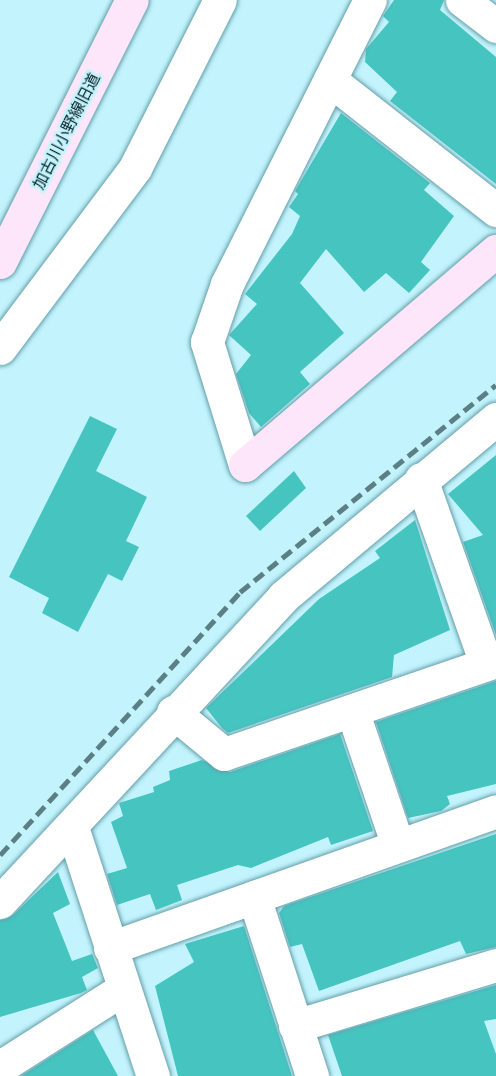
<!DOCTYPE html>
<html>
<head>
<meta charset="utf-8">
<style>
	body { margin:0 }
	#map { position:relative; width:496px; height:1076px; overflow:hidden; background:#c3f4fd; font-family:Quicksand,"Noto Sans JP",sans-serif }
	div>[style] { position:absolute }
	.building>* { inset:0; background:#46c5c0 }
	.roads { filter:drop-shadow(0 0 2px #629ea9) drop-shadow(0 0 2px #629ea9) }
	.street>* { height:33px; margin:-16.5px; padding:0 16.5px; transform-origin:16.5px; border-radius:16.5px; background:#fff }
	.secondary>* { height:33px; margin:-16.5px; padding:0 16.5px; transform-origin:16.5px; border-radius:16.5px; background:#fde5fa }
	.rail>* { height:4.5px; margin-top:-2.25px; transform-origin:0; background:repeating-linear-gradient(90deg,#5b7f85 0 12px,transparent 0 18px) }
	span { translate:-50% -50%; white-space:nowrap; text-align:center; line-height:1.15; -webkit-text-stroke:5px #c3f4fd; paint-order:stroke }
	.street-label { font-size:16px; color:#092327 }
</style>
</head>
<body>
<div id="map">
	<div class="building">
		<i style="clip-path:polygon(394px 0,444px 0,440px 10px,496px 57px,496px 184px,390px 101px,397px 92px,365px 62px,366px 49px,389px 22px,383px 16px)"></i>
		<i style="clip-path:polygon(341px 113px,430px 183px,424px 190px,454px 216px,421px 262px,430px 270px,409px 293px,386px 273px,364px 292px,326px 249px,300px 283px,344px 333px,300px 372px,310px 384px,261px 427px,249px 413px,236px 374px,251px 355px,229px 335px,257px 304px,245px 294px,292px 234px,300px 216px,289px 207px,298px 194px,295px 191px)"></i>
		<i style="clip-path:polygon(90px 416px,117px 429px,96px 471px,147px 497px,126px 541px,139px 547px,122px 581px,108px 574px,78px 632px,42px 613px,49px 598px,9px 577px)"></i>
		<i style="clip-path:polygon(496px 455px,496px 635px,463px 542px,483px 535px,448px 494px)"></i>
		<i style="clip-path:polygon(294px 471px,306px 488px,260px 531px,246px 516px)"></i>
		<i style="clip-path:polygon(415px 520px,450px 630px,394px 655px,392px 677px,228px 733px,222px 728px,206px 708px,319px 599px,380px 558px,375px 551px)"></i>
		<i style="clip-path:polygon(496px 681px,496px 784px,447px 796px,450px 804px,441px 811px,408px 818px,376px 722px)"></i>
		<i style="clip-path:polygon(340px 734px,373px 831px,331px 845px,328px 837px,251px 868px,238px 865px,177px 885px,182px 900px,156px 910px,150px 894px,117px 905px,107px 874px,127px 868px,111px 822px,123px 816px,119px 803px,154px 792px,153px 787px,170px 780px,169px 771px,202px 760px,230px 772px)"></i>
		<i style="clip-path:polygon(496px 834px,496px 947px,466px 954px,460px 941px,319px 991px,302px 944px,290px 947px,279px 913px,284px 906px)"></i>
		<i style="clip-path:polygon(58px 872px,70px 904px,53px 913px,72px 961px,92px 954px,98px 968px,82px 977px,87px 990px,81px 993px,0 1017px,0 920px,13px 915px)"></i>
		<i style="clip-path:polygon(244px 926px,292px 1076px,178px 1076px,155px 986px,194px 962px,185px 944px)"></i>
		<i style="clip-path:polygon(496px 985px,496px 1019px,484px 1021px,496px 1054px,496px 1076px,342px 1076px,328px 1035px)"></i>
		<i style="clip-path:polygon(93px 1030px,118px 1076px,21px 1076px)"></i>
	</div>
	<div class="roads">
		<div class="street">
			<i style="left:462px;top:0;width:43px;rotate:37.4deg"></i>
			<i style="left:330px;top:80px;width:211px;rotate:38.1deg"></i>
			<i style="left:0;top:348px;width:225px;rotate:-53.1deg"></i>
			<i style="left:135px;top:168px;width:188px;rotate:-63.2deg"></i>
			<i style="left:245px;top:465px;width:129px;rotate:-107.2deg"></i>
			<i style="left:207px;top:342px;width:61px;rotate:-71deg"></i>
			<i style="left:227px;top:284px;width:318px;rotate:-63.3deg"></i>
			<i style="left:421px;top:479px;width:196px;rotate:70.6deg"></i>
			<i style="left:173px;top:712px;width:66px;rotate:39.5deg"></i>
			<i style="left:224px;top:754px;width:287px;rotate:-18.9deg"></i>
			<i style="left:353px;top:713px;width:140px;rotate:71.3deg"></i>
			<i style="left:72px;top:827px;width:262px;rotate:72deg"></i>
			<i style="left:254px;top:897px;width:188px;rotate:72deg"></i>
			<i style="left:0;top:902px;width:416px;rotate:-47.1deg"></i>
			<i style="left:283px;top:597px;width:278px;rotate:-39.9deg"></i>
			<i style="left:110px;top:948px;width:410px;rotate:-19.5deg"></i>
			<i style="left:295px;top:1026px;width:210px;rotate:-16.9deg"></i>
			<i style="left:0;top:1067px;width:146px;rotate:-32.4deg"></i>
		</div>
		<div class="secondary">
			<i style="left:0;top:262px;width:293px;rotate:-63.3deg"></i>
			<i style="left:245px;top:465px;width:330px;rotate:-40.5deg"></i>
		</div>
	</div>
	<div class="rail">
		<i style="left:0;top:855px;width:356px;rotate:-47.6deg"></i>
		<i style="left:240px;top:592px;width:329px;rotate:-39deg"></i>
	</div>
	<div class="street-label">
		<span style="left:66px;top:131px;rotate:-63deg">加古川小野線旧道</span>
	</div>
</div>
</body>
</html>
